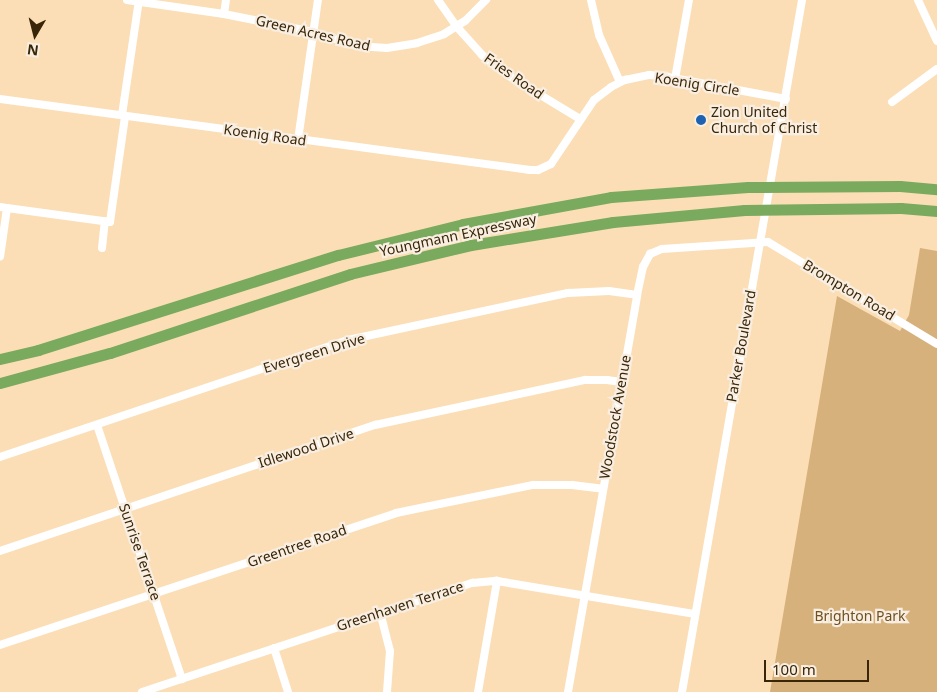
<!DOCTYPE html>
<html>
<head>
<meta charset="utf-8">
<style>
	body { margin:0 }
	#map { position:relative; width:937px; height:692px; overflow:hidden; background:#fbdeb5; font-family:"Noto Sans",sans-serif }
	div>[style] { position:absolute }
	.green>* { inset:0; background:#d7b17c }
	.minor>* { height:8px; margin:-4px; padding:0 4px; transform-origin:4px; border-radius:4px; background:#fff }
	.highway>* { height:11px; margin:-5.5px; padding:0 5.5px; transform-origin:5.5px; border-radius:5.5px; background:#79aa5d }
	.dots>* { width:14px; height:14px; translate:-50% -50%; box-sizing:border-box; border:2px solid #f8eee1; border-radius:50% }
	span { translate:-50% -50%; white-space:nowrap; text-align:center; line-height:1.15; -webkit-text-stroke:4.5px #f8eee1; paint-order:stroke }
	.street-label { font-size:14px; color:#392608 }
	.poi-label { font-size:14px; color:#392608 }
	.left { translate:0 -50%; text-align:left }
	.park-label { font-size:14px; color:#6f5020 }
	.north { position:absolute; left:10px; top:10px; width:50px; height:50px; -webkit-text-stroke:4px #f8eee1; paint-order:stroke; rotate:188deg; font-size:14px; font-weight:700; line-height:20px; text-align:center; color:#392608 }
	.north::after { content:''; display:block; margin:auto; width:18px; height:22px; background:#392608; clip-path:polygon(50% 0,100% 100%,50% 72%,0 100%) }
	.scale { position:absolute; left:764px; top:660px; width:105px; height:22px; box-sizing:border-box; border:2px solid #392608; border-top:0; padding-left:6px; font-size:15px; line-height:18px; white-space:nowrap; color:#392608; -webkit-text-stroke:4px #f8eee1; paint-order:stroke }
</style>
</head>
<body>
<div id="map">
	<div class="green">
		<i style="clip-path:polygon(920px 248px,937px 251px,937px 692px,770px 692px,837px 296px,900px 331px,909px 315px)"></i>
	</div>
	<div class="minor">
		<i style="left:127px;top:0;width:98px;rotate:8.2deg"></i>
		<i style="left:224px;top:14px;width:91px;rotate:11.4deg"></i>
		<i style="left:313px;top:32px;width:46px;rotate:17.7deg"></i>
		<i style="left:357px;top:46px;width:30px;rotate:4deg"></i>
		<i style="left:387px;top:48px;width:30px;rotate:-9deg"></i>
		<i style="left:417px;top:43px;width:28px;rotate:-18deg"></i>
		<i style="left:444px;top:34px;width:25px;rotate:-32deg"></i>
		<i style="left:465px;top:21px;width:30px;rotate:-45deg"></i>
		<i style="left:438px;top:0;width:33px;rotate:55deg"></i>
		<i style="left:457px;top:27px;width:38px;rotate:48deg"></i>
		<i style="left:482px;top:55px;width:34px;rotate:38deg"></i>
		<i style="left:509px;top:76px;width:83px;rotate:31.2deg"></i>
		<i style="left:591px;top:0;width:36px;rotate:77deg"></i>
		<i style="left:599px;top:35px;width:51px;rotate:65.9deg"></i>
		<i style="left:918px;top:0;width:45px;rotate:65.1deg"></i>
		<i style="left:224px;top:14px;width:14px;rotate:-82deg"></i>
		<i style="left:675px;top:79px;width:80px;rotate:-80deg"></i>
		<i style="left:0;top:99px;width:535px;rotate:7.63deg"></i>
		<i style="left:530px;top:170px;width:8px"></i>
		<i style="left:538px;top:170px;width:14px;rotate:-25deg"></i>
		<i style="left:551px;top:164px;width:77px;rotate:-56.1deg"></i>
		<i style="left:594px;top:100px;width:21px;rotate:-37deg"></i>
		<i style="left:611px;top:87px;width:16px;rotate:-27deg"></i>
		<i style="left:625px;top:80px;width:25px;rotate:-12deg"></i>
		<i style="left:649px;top:75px;width:13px;rotate:4deg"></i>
		<i style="left:662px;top:76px;width:126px;rotate:10.5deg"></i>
		<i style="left:892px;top:102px;width:56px;rotate:-36.3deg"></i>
		<i style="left:122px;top:115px;width:116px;rotate:-81.6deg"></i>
		<i style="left:298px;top:140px;width:141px;rotate:-81.9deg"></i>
		<i style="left:0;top:207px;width:7px;rotate:8deg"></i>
		<i style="left:7px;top:208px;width:49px;rotate:98.1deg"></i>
		<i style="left:7px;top:208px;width:104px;rotate:7.7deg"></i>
		<i style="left:110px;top:222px;width:107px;rotate:-81.9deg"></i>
		<i style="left:102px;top:248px;width:27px;rotate:-84deg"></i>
		<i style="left:97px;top:425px;width:268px;rotate:71.5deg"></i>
		<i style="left:0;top:457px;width:367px;rotate:-18.6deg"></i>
		<i style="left:348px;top:340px;width:225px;rotate:-12.1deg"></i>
		<i style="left:568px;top:293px;width:41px;rotate:-2.8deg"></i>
		<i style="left:609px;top:291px;width:28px;rotate:8deg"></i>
		<i style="left:0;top:551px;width:396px;rotate:-18.6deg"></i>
		<i style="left:375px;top:425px;width:215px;rotate:-12.1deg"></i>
		<i style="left:585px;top:380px;width:22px"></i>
		<i style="left:607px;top:380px;width:14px;rotate:8deg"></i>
		<i style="left:380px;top:612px;width:40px;rotate:75.6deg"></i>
		<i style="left:390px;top:651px;width:41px;rotate:94.2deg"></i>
		<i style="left:0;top:645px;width:417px;rotate:-18.4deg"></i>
		<i style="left:396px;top:513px;width:140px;rotate:-11.6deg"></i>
		<i style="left:533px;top:485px;width:39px"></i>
		<i style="left:572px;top:485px;width:31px;rotate:7deg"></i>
		<i style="left:274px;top:648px;width:46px;rotate:72.3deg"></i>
		<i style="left:142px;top:692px;width:348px;rotate:-18.3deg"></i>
		<i style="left:472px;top:583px;width:25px;rotate:-5deg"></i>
		<i style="left:497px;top:581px;width:201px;rotate:9.5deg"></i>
		<i style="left:478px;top:692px;width:113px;rotate:-80.3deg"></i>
		<i style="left:568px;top:692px;width:403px;rotate:-80.1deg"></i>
		<i style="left:637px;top:295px;width:29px;rotate:-78deg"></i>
		<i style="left:643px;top:267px;width:15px;rotate:-62deg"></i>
		<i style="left:650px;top:254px;width:13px;rotate:-23deg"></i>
		<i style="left:662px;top:249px;width:106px;rotate:-3.8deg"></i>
		<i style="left:768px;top:242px;width:197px;rotate:31.1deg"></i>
		<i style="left:682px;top:692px;width:702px;rotate:-80.16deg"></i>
	</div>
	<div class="highway">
		<i style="left:0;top:359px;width:39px;rotate:-13deg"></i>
		<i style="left:38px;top:350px;width:315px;rotate:-17.6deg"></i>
		<i style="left:338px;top:255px;width:129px;rotate:-13.9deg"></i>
		<i style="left:463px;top:224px;width:150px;rotate:-10.3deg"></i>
		<i style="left:611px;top:197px;width:137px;rotate:-4.2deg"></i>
		<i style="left:748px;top:187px;width:152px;rotate:-0.4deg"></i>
		<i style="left:900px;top:186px;width:37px;rotate:5deg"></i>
		<i style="left:0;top:383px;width:114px;rotate:-15.3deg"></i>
		<i style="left:110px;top:353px;width:253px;rotate:-18.2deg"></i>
		<i style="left:350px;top:274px;width:124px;rotate:-13.5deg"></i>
		<i style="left:471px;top:245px;width:144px;rotate:-9.2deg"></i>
		<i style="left:613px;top:222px;width:132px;rotate:-5.2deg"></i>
		<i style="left:744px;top:210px;width:157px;rotate:-0.7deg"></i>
		<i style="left:901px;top:208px;width:36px;rotate:5deg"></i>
	</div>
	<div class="dots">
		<i style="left:701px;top:120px;background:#1d62b2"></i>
	</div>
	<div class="street-label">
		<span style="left:313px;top:33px;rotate:13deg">Green Acres Road</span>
		<span style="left:514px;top:76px;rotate:35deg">Fries Road</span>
		<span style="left:697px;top:84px;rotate:9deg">Koenig Circle</span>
		<span style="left:265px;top:135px;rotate:8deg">Koenig Road</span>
		<span style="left:458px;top:235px;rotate:-12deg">Youngmann Expressway</span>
		<span style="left:849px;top:290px;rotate:31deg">Brompton Road</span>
		<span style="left:741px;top:346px;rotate:-80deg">Parker Boulevard</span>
		<span style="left:314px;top:353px;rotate:-17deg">Evergreen Drive</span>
		<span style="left:615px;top:417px;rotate:-80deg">Woodstock Avenue</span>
		<span style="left:306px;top:448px;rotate:-18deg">Idlewood Drive</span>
		<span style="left:297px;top:546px;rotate:-19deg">Greentree Road</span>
		<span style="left:140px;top:552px;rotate:71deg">Sunrise Terrace</span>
		<span style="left:400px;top:606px;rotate:-18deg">Greenhaven Terrace</span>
	</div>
	<div class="poi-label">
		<span class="left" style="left:711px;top:120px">Zion United<br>Church of Christ</span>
	</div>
	<div class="park-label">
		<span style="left:860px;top:616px">Brighton Park</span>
	</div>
	<div class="north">N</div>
	<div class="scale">100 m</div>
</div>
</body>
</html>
